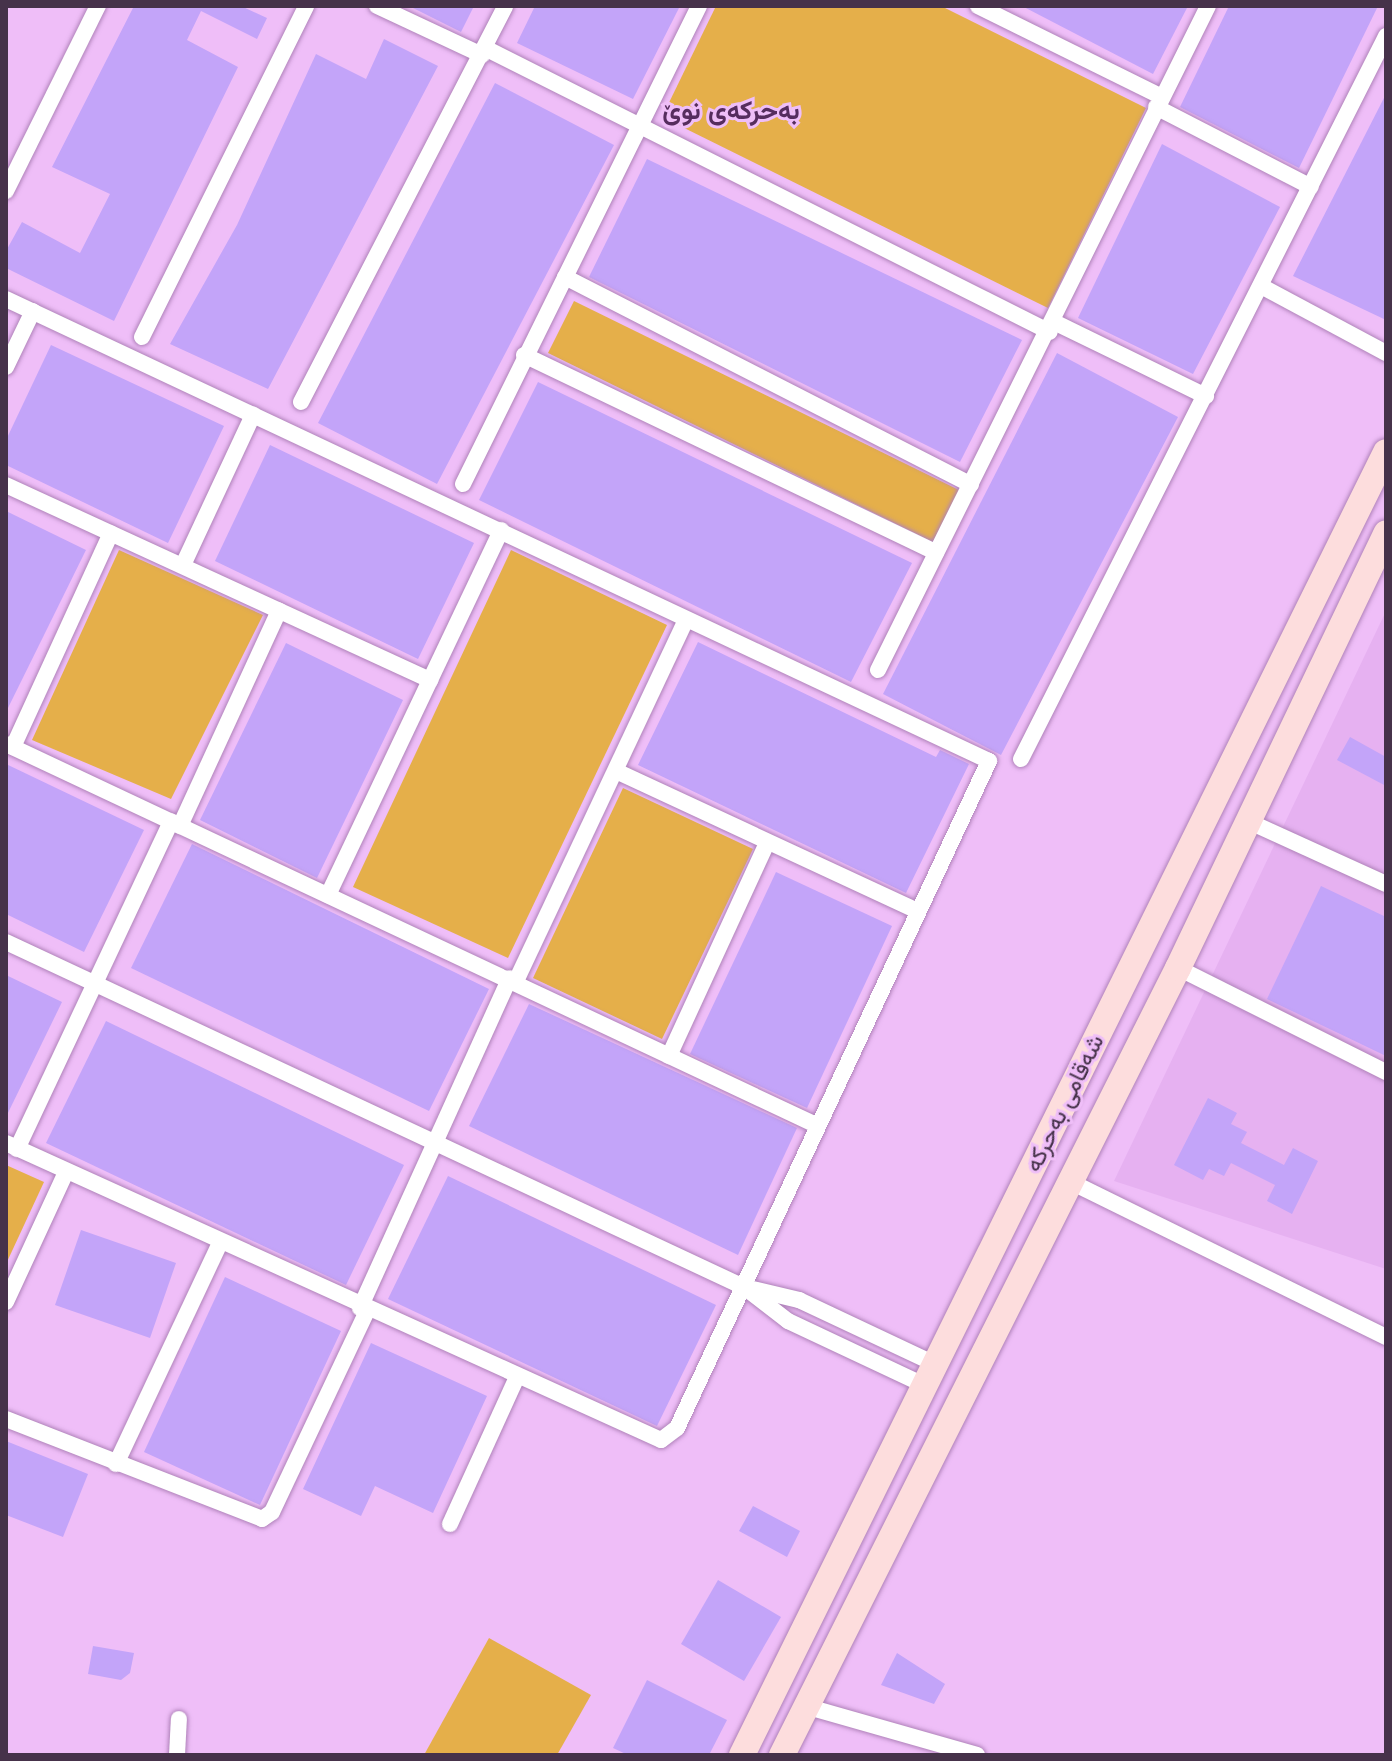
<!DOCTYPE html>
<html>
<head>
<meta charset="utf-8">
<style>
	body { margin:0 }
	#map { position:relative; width:1392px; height:1761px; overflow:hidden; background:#efbef8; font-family:Montserrat,Vazirmatn,sans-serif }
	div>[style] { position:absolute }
	.built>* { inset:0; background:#e6b1f1 }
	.green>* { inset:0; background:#e5af4a }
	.building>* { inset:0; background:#c3a4f9 }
	.roads { filter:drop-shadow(0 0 2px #af82b9) drop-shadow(0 0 2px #af82b9) }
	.street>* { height:16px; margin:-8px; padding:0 8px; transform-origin:8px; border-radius:8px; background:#fff }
	.primary>* { height:26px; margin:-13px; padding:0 13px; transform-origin:13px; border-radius:13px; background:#fddddd }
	span { translate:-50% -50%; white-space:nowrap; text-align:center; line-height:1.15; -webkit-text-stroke:6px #efbef8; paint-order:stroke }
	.street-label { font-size:24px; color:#46324a }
	.neighbourhood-label { font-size:26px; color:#562d5e; font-weight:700 }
	.frame { position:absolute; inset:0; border:8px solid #46324a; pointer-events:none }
</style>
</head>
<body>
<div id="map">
	<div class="built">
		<i style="clip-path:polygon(1386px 611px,1386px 1269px,1114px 1181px)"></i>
	</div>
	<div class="green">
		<i style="clip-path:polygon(716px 6px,941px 6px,1146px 108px,1048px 308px,662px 117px)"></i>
		<i style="clip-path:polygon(574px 301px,961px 491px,935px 543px,548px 353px)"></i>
		<i style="clip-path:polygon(119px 550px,263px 615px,171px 799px,32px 740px)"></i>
		<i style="clip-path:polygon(511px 550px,667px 625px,508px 958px,353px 887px)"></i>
		<i style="clip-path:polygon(623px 788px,753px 849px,662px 1039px,533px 978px)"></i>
		<i style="clip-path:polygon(6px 1165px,44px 1182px,6px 1264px)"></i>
		<i style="clip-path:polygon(489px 1638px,591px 1695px,557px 1755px,424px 1755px)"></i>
	</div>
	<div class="building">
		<i style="clip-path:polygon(134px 6px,241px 6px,267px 18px,257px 39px,201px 11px,187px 40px,238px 67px,114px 321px,6px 268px,6px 251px,22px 222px,80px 253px,110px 194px,52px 167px)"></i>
		<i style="clip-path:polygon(409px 6px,474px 6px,461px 32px)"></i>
		<i style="clip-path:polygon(535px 6px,680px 6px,633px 99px,517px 43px)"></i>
		<i style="clip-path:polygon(1022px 6px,1188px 6px,1153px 74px)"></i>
		<i style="clip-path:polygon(1229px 6px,1378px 6px,1299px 168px,1180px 107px)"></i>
		<i style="clip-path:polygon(384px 39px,438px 66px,268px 389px,170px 344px,237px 225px,316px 54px,366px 79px)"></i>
		<i style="clip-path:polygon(495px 83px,614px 145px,437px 484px,318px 423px)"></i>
		<i style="clip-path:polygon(1386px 94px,1386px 320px,1293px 276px)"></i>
		<i style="clip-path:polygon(1162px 144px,1280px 207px,1193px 374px,1078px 318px)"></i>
		<i style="clip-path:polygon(647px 159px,1022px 340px,960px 462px,589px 277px)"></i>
		<i style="clip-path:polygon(51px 345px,224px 426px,168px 543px,6px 465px,6px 440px)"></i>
		<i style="clip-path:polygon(1057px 353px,1178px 417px,1001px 755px,883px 694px)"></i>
		<i style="clip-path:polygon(538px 382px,912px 563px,851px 682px,479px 500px)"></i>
		<i style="clip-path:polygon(270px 445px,474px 543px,418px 659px,215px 561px)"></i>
		<i style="clip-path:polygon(6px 511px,86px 550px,6px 712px)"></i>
		<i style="clip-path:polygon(698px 642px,936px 757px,940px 750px,969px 764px,906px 893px,638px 765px)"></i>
		<i style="clip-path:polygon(286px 643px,403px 700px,317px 878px,200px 820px)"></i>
		<i style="clip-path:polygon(1350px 737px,1386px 757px,1386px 786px,1337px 760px)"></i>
		<i style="clip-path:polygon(6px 764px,144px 830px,84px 952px,6px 914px)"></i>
		<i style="clip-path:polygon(192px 844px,489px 989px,429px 1111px,131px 968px)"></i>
		<i style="clip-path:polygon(776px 872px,892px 926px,807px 1108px,690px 1054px)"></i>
		<i style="clip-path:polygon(1321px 886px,1386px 917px,1386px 1056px,1267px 999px)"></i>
		<i style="clip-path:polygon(6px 975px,62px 1002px,6px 1117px)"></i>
		<i style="clip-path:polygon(529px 1004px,797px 1128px,738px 1255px,469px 1126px)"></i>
		<i style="clip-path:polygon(106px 1021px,404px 1165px,346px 1285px,46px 1143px)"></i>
		<i style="clip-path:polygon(1208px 1098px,1237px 1113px,1231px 1124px,1247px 1132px,1241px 1143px,1284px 1165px,1293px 1148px,1318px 1161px,1292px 1214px,1267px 1201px,1275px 1185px,1231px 1163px,1224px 1176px,1209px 1169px,1203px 1180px,1174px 1165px)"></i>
		<i style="clip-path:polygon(448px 1176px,716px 1305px,657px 1426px,388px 1299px)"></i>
		<i style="clip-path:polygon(81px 1230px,176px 1263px,150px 1338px,55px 1305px)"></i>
		<i style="clip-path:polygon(225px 1277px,341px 1331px,260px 1505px,144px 1452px)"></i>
		<i style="clip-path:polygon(371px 1343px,487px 1396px,433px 1513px,375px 1486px,361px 1516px,303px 1489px)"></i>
		<i style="clip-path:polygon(6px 1441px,88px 1474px,63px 1537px,6px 1515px)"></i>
		<i style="clip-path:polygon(753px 1506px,800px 1531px,787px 1557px,739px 1531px)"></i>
		<i style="clip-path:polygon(718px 1580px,781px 1617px,744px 1681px,681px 1644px)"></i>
		<i style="clip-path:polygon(93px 1646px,134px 1653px,130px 1673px,121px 1680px,88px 1674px)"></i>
		<i style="clip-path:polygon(897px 1653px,945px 1684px,934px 1704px,881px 1685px)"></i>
		<i style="clip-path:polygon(647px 1680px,727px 1720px,709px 1755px,628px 1755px,613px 1748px)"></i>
	</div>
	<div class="roads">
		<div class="street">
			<i style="left:377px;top:6px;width:116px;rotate:25deg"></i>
			<i style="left:978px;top:6px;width:205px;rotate:26.3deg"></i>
			<i style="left:485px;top:48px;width:632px;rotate:26.69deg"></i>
			<i style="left:1156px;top:107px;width:174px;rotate:27.3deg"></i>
			<i style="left:6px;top:191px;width:207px;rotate:-63.6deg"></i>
			<i style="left:565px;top:277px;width:456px;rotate:27.1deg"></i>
			<i style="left:1261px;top:286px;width:142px;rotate:28.2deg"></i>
			<i style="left:6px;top:299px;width:1086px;rotate:25.17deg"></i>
			<i style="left:989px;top:761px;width:736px;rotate:115.07deg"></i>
			<i style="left:677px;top:1428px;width:20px;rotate:143deg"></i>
			<i style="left:661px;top:1440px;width:719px;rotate:-155.61deg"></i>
			<i style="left:1056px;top:323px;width:167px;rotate:26deg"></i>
			<i style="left:142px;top:337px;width:369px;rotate:-63.6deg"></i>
			<i style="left:524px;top:355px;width:457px;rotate:25.6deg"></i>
			<i style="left:6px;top:367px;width:62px;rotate:-64.3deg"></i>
			<i style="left:301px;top:402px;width:445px;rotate:-62.7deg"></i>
			<i style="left:463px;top:484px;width:533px;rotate:-63.72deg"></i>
			<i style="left:6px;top:485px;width:467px;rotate:24.7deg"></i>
			<i style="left:183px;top:565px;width:166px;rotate:-65deg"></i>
			<i style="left:878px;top:670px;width:741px;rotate:-63.57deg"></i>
			<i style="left:6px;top:744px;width:897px;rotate:25.19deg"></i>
			<i style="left:13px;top:747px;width:235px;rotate:-65.4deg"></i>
			<i style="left:1021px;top:759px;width:810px;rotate:-63.21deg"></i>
			<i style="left:616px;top:771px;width:333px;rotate:24.9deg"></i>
			<i style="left:1250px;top:822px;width:149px;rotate:24.5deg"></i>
			<i style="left:180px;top:826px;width:237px;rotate:-65.3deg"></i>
			<i style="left:328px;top:895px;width:404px;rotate:-64.6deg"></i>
			<i style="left:6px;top:942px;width:815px;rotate:25.06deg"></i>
			<i style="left:744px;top:1287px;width:57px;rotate:13.3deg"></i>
			<i style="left:799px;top:1300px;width:150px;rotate:25.2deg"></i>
			<i style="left:1178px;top:968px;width:233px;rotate:26.6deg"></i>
			<i style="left:516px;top:981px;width:399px;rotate:-64.8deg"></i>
			<i style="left:669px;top:1056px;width:234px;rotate:-65.3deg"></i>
			<i style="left:17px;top:1149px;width:362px;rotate:-64.8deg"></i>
			<i style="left:1071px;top:1182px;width:351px;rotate:26.2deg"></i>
			<i style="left:744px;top:1287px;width:56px;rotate:37.7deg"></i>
			<i style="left:788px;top:1321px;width:150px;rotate:25.2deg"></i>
			<i style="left:6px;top:1302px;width:143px;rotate:-65.2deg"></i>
			<i style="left:360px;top:1308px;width:362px;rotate:-65.6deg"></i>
			<i style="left:6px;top:1419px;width:275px;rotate:21.3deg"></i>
			<i style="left:262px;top:1519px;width:12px;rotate:-35deg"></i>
			<i style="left:272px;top:1512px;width:222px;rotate:-64.7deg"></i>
			<i style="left:116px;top:1464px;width:244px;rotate:-64.8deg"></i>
			<i style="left:450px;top:1524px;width:159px;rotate:-65.5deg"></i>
			<i style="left:805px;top:1706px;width:179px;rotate:15.9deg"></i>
			<i style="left:177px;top:1755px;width:36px;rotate:-87deg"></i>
		</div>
		<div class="primary">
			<i style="left:742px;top:1755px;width:1453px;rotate:-63.7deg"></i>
			<i style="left:782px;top:1755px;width:881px;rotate:-63.29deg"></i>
			<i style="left:1178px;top:968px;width:482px;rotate:-64.4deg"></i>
		</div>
	</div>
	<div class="street-label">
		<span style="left:1064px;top:1103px;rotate:-64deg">شەقامی بەحرکە</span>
	</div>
	<div class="neighbourhood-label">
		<span style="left:731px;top:111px">بەحرکەی نوێ</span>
	</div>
	<div class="frame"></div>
</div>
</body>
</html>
